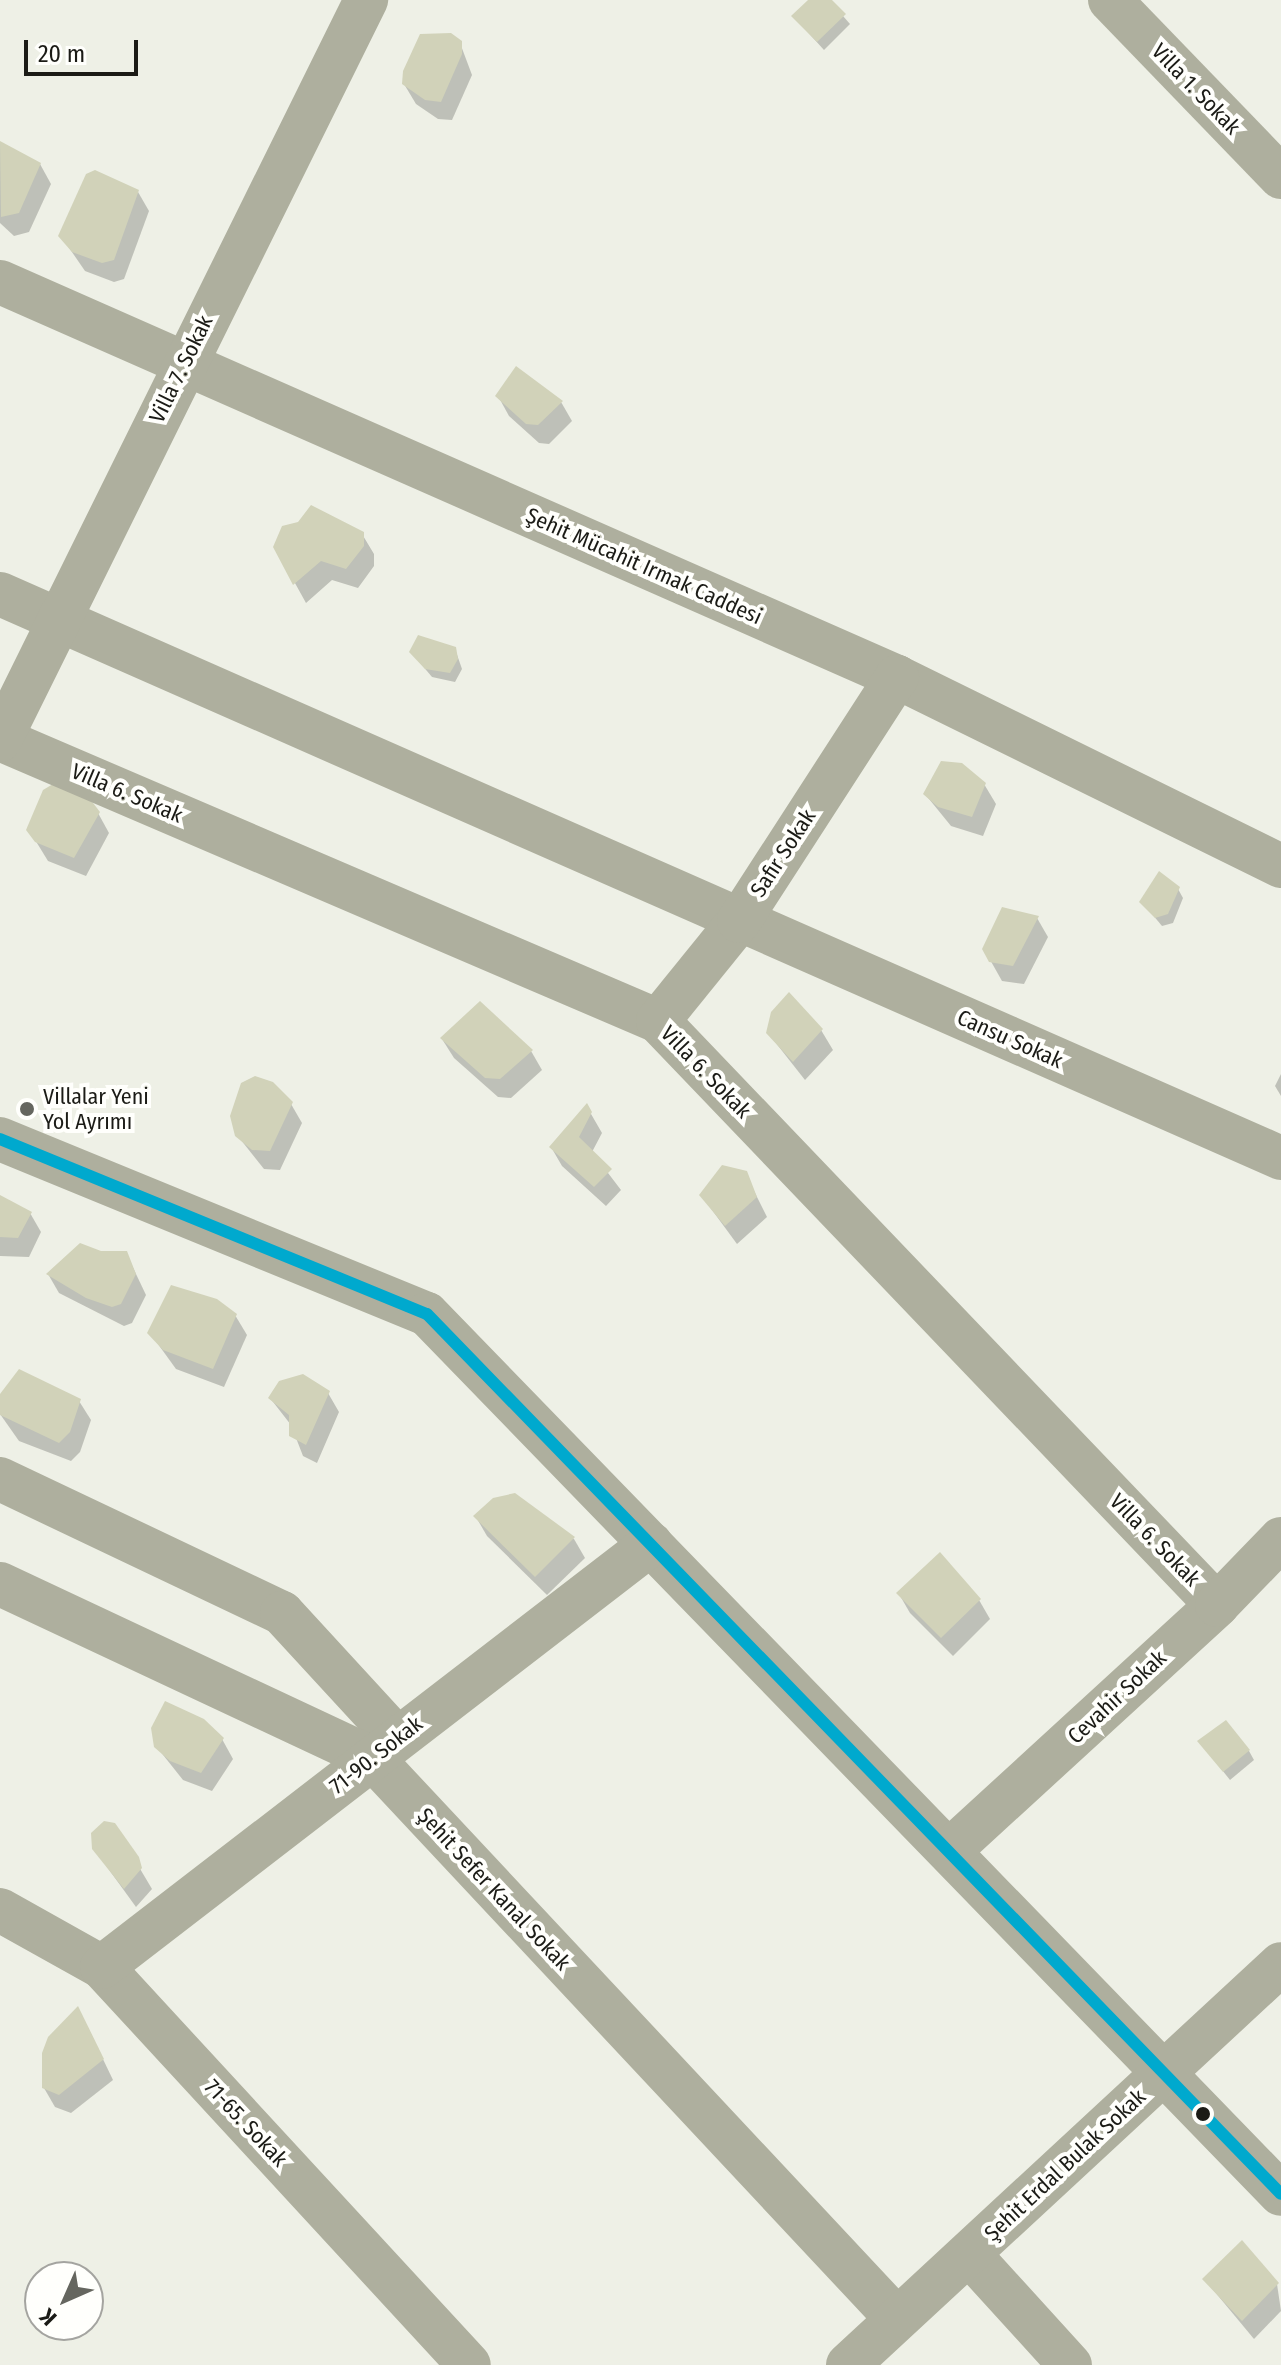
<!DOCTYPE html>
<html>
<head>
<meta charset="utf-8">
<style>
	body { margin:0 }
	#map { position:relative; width:1281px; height:2365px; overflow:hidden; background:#eef0e6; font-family:"Fira Sans Condensed",sans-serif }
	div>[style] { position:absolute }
	.shadow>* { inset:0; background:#0003 }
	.building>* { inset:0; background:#d1d2b9 }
	.minor>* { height:44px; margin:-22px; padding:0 22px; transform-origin:22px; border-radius:22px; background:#aeaf9e }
	.bus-1>* { height:12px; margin:-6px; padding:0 6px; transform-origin:6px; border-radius:6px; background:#00a9ce }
	.dots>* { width:22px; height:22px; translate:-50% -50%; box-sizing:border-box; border:4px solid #fffffc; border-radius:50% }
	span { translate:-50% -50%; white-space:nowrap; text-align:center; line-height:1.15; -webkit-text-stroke:8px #fffffc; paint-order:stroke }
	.street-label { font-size:22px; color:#1b1b16 }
	.poi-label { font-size:22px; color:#1b1b16 }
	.left { translate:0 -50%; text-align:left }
	.north { position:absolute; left:24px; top:2261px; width:80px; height:80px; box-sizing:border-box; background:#fffffc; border:2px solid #a4a4a0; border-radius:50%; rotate:225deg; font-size:22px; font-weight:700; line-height:32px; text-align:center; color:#1b1b16 }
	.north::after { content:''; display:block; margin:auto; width:28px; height:36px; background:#65665f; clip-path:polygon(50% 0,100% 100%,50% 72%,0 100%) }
	.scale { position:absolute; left:24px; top:40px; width:114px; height:36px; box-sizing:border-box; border:4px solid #1b1b16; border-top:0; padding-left:10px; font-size:24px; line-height:28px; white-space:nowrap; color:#1b1b16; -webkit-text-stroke:6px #fffffc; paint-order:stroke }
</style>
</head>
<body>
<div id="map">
	<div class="shadow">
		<i style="clip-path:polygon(810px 0,829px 0,850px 24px,824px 50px,794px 17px)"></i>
		<i style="clip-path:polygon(460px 43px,472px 75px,452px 120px,438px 119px,416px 104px,404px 84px)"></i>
		<i style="clip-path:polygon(0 143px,40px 164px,51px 184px,29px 232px,14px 236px,0 223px)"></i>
		<i style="clip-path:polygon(138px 192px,149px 211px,124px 279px,114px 282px,85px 271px,61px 236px)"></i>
		<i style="clip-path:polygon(498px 396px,561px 402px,572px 421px,549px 444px,539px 443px,509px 416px)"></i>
		<i style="clip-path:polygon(362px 534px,374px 554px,374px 566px,358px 588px,332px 580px,306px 603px,275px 547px)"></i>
		<i style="clip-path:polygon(455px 649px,462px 669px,455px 682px,432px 677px,411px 652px)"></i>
		<i style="clip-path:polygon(984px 784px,996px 804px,983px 836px,951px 826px,925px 794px)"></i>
		<i style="clip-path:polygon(98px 813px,109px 833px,86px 876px,48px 861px,29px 830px)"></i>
		<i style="clip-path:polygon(1178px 889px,1183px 898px,1173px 923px,1162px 926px,1142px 902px)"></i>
		<i style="clip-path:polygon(1037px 918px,1048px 937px,1024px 984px,1002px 981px,984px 949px)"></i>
		<i style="clip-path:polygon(821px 1030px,833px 1050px,805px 1080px,768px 1033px)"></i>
		<i style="clip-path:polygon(442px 1039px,531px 1051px,542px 1070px,511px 1098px,498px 1097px,454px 1058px)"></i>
		<i style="clip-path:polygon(1281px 1074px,1281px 1096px,1275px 1086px)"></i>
		<i style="clip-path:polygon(291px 1104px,302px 1123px,280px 1170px,264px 1169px,237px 1135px)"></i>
		<i style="clip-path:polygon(587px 1107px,602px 1133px,592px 1152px,621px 1190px,606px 1206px,562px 1166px,551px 1147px)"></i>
		<i style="clip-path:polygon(745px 1173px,767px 1217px,737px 1244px,701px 1195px)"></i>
		<i style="clip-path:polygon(0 1198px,30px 1213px,41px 1232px,29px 1257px,0 1256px)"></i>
		<i style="clip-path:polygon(101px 1253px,126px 1253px,146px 1295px,132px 1323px,124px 1326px,59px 1293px,48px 1274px)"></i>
		<i style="clip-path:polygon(235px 1315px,247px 1335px,224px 1387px,176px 1369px,150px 1333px)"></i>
		<i style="clip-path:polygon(19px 1371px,79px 1401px,91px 1420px,80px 1452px,71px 1461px,19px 1441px,0 1414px,0 1398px)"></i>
		<i style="clip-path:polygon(328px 1393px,339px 1412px,317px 1463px,303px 1456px,291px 1425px,270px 1398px)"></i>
		<i style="clip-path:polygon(514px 1495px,574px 1539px,585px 1558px,547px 1595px,487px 1536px,476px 1517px)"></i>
		<i style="clip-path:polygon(899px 1594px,979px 1600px,990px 1619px,953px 1656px,910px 1613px)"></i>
		<i style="clip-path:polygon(222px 1739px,233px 1759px,212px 1791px,183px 1780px,156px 1746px)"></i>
		<i style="clip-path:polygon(1199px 1741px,1249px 1751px,1254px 1760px,1230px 1780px)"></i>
		<i style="clip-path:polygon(114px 1825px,152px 1889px,136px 1907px,94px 1849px)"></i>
		<i style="clip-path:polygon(88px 2028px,113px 2080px,71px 2113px,55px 2107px,44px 2088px)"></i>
		<i style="clip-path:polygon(1205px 2280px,1277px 2284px,1281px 2311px,1254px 2339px)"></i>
	</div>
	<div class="building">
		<i style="clip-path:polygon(808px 0,832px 0,846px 14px,817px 42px,791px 16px)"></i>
		<i style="clip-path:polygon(451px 33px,462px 41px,462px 54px,441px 102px,425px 100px,402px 84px,403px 71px,420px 34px)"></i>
		<i style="clip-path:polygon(0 141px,41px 163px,19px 213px,1px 217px)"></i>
		<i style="clip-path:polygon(95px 170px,139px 190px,114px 260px,102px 263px,72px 252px,58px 236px,86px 174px)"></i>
		<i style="clip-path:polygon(516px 366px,563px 401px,538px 425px,526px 424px,495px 396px)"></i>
		<i style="clip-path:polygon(311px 505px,364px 532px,364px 546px,346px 569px,321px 561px,293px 585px,273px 547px,282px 526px,298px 522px)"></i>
		<i style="clip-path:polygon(418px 635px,456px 647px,458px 659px,450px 673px,425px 669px,409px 652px)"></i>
		<i style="clip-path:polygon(941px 761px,962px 763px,986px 783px,972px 817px,938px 807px,923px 794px)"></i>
		<i style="clip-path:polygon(53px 784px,90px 799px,100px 812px,74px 858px,35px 842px,26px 830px,43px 790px)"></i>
		<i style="clip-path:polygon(1159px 871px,1180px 887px,1168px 914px,1155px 918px,1139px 902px)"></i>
		<i style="clip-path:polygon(1002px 907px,1039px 916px,1013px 966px,989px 962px,982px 949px)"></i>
		<i style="clip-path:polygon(789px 992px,823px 1029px,793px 1062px,766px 1033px,771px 1012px)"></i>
		<i style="clip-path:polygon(480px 1001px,533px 1050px,500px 1079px,485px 1078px,440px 1038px)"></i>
		<i style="clip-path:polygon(255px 1076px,273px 1082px,293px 1102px,270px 1151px,252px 1150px,235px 1136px,230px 1116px,241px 1083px)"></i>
		<i style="clip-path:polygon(587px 1103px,592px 1112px,579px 1137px,612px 1169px,594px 1187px,549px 1147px)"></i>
		<i style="clip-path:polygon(722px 1165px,747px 1171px,757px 1197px,725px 1226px,699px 1195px)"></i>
		<i style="clip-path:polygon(0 1195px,32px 1212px,18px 1238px,0 1237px)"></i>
		<i style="clip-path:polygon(80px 1243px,101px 1251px,127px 1251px,136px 1274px,121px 1304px,112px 1307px,86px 1298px,46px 1274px)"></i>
		<i style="clip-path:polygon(171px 1285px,217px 1299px,237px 1314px,213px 1369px,163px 1350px,147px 1333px)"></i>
		<i style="clip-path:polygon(19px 1369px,81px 1399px,70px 1432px,59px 1443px,0 1415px,0 1394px)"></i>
		<i style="clip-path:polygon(303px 1374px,330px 1391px,306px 1445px,289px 1436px,289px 1415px,268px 1398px,279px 1381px)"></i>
		<i style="clip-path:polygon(515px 1493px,575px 1537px,535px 1577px,473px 1516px,493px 1498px)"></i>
		<i style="clip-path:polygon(940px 1552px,981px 1599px,941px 1638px,896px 1593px)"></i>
		<i style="clip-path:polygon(165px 1701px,204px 1719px,224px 1738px,201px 1773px,170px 1761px,154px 1747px,151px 1728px)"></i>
		<i style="clip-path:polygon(1226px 1720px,1250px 1750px,1223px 1772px,1197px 1741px)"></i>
		<i style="clip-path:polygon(104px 1821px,115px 1823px,139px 1857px,142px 1868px,124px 1889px,92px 1849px,91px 1833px)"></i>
		<i style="clip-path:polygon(78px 2006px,104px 2059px,59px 2095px,42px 2088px,42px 2053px,48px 2037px)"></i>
		<i style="clip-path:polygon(1242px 2240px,1279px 2283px,1242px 2321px,1202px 2279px)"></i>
	</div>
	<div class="minor">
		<i style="left:1110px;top:0;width:246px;rotate:46deg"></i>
		<i style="left:0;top:282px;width:980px;rotate:23.77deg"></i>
		<i style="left:897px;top:677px;width:428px;rotate:26.2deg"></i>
		<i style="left:0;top:594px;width:1400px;rotate:23.76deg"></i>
		<i style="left:0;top:739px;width:716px;rotate:23.2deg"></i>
		<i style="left:658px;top:1021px;width:808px;rotate:46.25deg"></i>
		<i style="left:0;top:740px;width:826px;rotate:-63.68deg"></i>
		<i style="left:658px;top:1021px;width:129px;rotate:-51deg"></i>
		<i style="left:739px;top:921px;width:291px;rotate:-57.1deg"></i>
		<i style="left:0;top:1139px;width:461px;rotate:22.3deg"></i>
		<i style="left:427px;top:1314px;width:1226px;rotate:45.86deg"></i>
		<i style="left:0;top:1479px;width:312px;rotate:25.4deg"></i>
		<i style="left:282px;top:1613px;width:170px;rotate:47.4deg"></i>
		<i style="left:0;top:1584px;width:411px;rotate:25.1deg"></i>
		<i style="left:372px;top:1758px;width:768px;rotate:46.9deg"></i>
		<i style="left:949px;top:1851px;width:364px;rotate:-42.5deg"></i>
		<i style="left:1217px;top:1605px;width:92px;rotate:-45.9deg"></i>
		<i style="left:0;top:1910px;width:117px;rotate:29.2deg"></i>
		<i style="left:102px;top:1967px;width:541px;rotate:47.32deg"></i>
		<i style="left:102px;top:1967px;width:693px;rotate:-37.61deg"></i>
		<i style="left:969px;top:2254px;width:150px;rotate:47.7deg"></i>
		<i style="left:848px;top:2365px;width:590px;rotate:-42.8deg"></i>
	</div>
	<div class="bus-1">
		<i style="left:0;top:1139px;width:461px;rotate:22.3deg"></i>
		<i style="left:427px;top:1314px;width:1226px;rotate:45.86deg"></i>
	</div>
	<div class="dots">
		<i style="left:27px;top:1109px;background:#65665f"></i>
		<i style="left:1203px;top:2114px;background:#1b1b16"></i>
	</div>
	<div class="street-label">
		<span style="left:1196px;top:89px;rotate:46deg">Villa 1. Sokak</span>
		<span style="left:181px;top:369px;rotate:-64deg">Villa 7. Sokak</span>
		<span style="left:644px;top:566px;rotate:24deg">Şehit Mücahit Irmak Caddesi</span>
		<span style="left:127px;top:793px;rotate:23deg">Villa 6. Sokak</span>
		<span style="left:783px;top:853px;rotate:-57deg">Safir Sokak</span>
		<span style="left:1010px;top:1039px;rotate:24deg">Cansu Sokak</span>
		<span style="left:706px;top:1072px;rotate:46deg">Villa 6. Sokak</span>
		<span style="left:1155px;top:1540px;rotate:46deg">Villa 6. Sokak</span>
		<span style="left:1117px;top:1697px;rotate:-43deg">Cevahir Sokak</span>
		<span style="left:376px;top:1755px;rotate:-38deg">71-90. Sokak</span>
		<span style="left:494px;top:1889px;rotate:47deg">Şehit Sefer Kanal Sokak</span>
		<span style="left:246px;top:2123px;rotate:47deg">71-65. Sokak</span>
		<span style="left:1065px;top:2165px;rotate:-43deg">Şehit Erdal Bulak Sokak</span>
	</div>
	<div class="poi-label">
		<span class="left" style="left:43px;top:1109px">Villalar Yeni<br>Yol Ayrımı</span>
	</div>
	<div class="north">K</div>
	<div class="scale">20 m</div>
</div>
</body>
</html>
